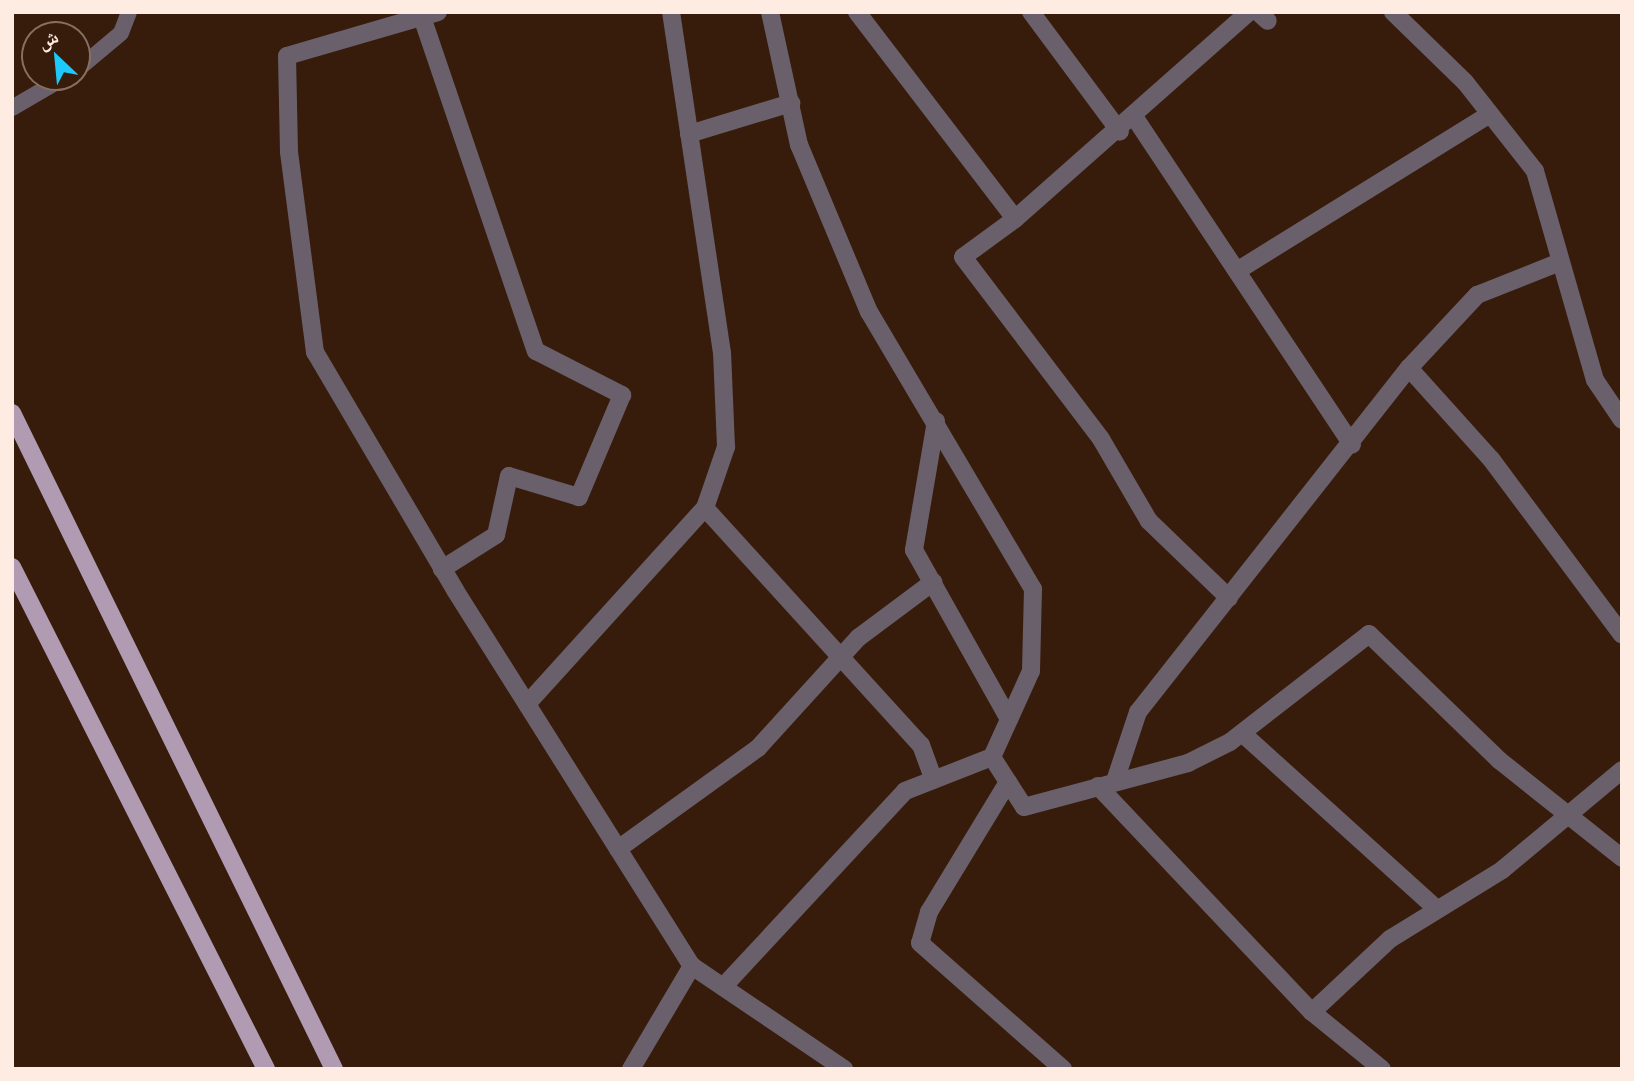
<!DOCTYPE html>
<html>
<head>
<meta charset="utf-8">
<style>
	body { margin:0 }
	#map { position:relative; width:1634px; height:1081px; overflow:hidden; background:#371c0c; font-family:"Golos Text","Noto Naskh Arabic",sans-serif }
	div>[style] { position:absolute }
	.lane>* { height:16px; margin:-8px; padding:0 8px; transform-origin:8px; border-radius:8px; background:#6a606b }
	.street>* { height:18px; margin:-9px; padding:0 9px; transform-origin:9px; border-radius:9px; background:#6a606b }
	.primary>* { height:18px; margin:-9px; padding:0 9px; transform-origin:9px; border-radius:9px; background:#b09bb3 }
	span { translate:-50% -50%; white-space:nowrap; text-align:center; line-height:1.15; -webkit-text-stroke:7px #371c0c; paint-order:stroke }
	.frame { position:absolute; inset:0; border:14px solid #feebe1; pointer-events:none }
	.north { position:absolute; left:21px; top:21px; width:70px; height:70px; box-sizing:border-box; background:#371c0c; border:2px solid #876f61; border-radius:50%; rotate:334deg; font-size:19px; font-weight:700; line-height:28px; text-align:center; color:#feebe1 }
	.north::after { content:''; display:block; margin:auto; width:24px; height:32px; background:#1dc9fc; clip-path:polygon(50% 0,100% 100%,50% 72%,0 100%) }
</style>
</head>
<body>
<div id="map">
	<div class="lane">
		<i style="left:77px;top:70px;width:57px;rotate:-40.1deg"></i>
		<i style="left:121px;top:33px;width:22px;rotate:-69deg"></i>
		<i style="left:12px;top:108px;width:61px;rotate:-30.3deg"></i>
	</div>
	<div class="street">
		<i style="left:438px;top:12px;width:157px;rotate:163.8deg"></i>
		<i style="left:287px;top:56px;width:96px;rotate:88.8deg"></i>
		<i style="left:289px;top:152px;width:202px;rotate:82.6deg"></i>
		<i style="left:315px;top:352px;width:276px;rotate:59.5deg"></i>
		<i style="left:455px;top:590px;width:444px;rotate:57.8deg"></i>
		<i style="left:692px;top:966px;width:184px;rotate:34.1deg"></i>
		<i style="left:857px;top:12px;width:260px;rotate:52.6deg"></i>
		<i style="left:1015px;top:219px;width:312px;rotate:-41.5deg"></i>
		<i style="left:1031px;top:12px;width:149px;rotate:53.4deg"></i>
		<i style="left:1258px;top:12px;width:13px;rotate:42deg"></i>
		<i style="left:1393px;top:12px;width:100px;rotate:44.2deg"></i>
		<i style="left:1465px;top:82px;width:113px;rotate:51.8deg"></i>
		<i style="left:1535px;top:171px;width:217px;rotate:74deg"></i>
		<i style="left:1595px;top:380px;width:48px;rotate:56deg"></i>
		<i style="left:422px;top:17px;width:353px;rotate:71.2deg"></i>
		<i style="left:536px;top:351px;width:97px;rotate:27.1deg"></i>
		<i style="left:622px;top:395px;width:111px;rotate:112.9deg"></i>
		<i style="left:579px;top:497px;width:73px;rotate:-163.3deg"></i>
		<i style="left:509px;top:476px;width:60px;rotate:102.4deg"></i>
		<i style="left:496px;top:535px;width:64px;rotate:147.8deg"></i>
		<i style="left:1135px;top:118px;width:392px;rotate:56.4deg"></i>
		<i style="left:689px;top:134px;width:107px;rotate:-16.9deg"></i>
		<i style="left:1015px;top:219px;width:64px;rotate:143.8deg"></i>
		<i style="left:963px;top:257px;width:228px;rotate:52.8deg"></i>
		<i style="left:1101px;top:439px;width:95px;rotate:59.7deg"></i>
		<i style="left:1149px;top:521px;width:111px;rotate:43.9deg"></i>
		<i style="left:1240px;top:269px;width:294px;rotate:-31.8deg"></i>
		<i style="left:1409px;top:368px;width:122px;rotate:48deg"></i>
		<i style="left:1491px;top:459px;width:219px;rotate:53.3deg"></i>
		<i style="left:936px;top:421px;width:131px;rotate:99.7deg"></i>
		<i style="left:914px;top:550px;width:194px;rotate:60.7deg"></i>
		<i style="left:705px;top:508px;width:321px;rotate:47.7deg"></i>
		<i style="left:921px;top:745px;width:37px;rotate:70deg"></i>
		<i style="left:527px;top:704px;width:265px;rotate:-47.8deg"></i>
		<i style="left:705px;top:508px;width:65px;rotate:-71deg"></i>
		<i style="left:726px;top:447px;width:94px;rotate:-92.4deg"></i>
		<i style="left:722px;top:353px;width:345px;rotate:-98.5deg"></i>
		<i style="left:1242px;top:733px;width:263px;rotate:42.1deg"></i>
		<i style="left:992px;top:757px;width:59px;rotate:57.4deg"></i>
		<i style="left:1024px;top:807px;width:170px;rotate:-15deg"></i>
		<i style="left:1188px;top:763px;width:47px;rotate:-26.6deg"></i>
		<i style="left:1230px;top:742px;width:176px;rotate:-37.8deg"></i>
		<i style="left:1369px;top:634px;width:181px;rotate:44.1deg"></i>
		<i style="left:1499px;top:760px;width:157px;rotate:38.5deg"></i>
		<i style="left:1115px;top:781px;width:73px;rotate:-71.6deg"></i>
		<i style="left:1138px;top:712px;width:438px;rotate:-51.8deg"></i>
		<i style="left:1409px;top:368px;width:100px;rotate:-47deg"></i>
		<i style="left:1477px;top:295px;width:87px;rotate:-21.6deg"></i>
		<i style="left:1008px;top:782px;width:152px;rotate:121.3deg"></i>
		<i style="left:929px;top:912px;width:32px;rotate:106deg"></i>
		<i style="left:920px;top:943px;width:191px;rotate:41.4deg"></i>
		<i style="left:1098px;top:786px;width:311px;rotate:46.6deg"></i>
		<i style="left:1312px;top:1012px;width:90px;rotate:39.2deg"></i>
		<i style="left:618px;top:849px;width:173px;rotate:-35.8deg"></i>
		<i style="left:758px;top:748px;width:149px;rotate:-47.7deg"></i>
		<i style="left:858px;top:638px;width:94px;rotate:-36.7deg"></i>
		<i style="left:723px;top:987px;width:267px;rotate:-47.1deg"></i>
		<i style="left:905px;top:791px;width:93px;rotate:-21.3deg"></i>
		<i style="left:992px;top:757px;width:94px;rotate:-65.6deg"></i>
		<i style="left:1031px;top:671px;width:82px;rotate:-88.6deg"></i>
		<i style="left:1033px;top:589px;width:322px;rotate:-120.6deg"></i>
		<i style="left:869px;top:312px;width:181px;rotate:-112.7deg"></i>
		<i style="left:799px;top:145px;width:136px;rotate:-102.3deg"></i>
		<i style="left:1312px;top:1012px;width:107px;rotate:-43.1deg"></i>
		<i style="left:1390px;top:939px;width:132px;rotate:-31.6deg"></i>
		<i style="left:1502px;top:870px;width:156px;rotate:-39.8deg"></i>
		<i style="left:631px;top:1069px;width:120px;rotate:-59.4deg"></i>
	</div>
	<div class="primary">
		<i style="left:12px;top:413px;width:731px;rotate:63.86deg"></i>
		<i style="left:12px;top:567px;width:563px;rotate:63.16deg"></i>
	</div>
	<div class="frame"></div>
	<div class="north">ش</div>
</div>
</body>
</html>
